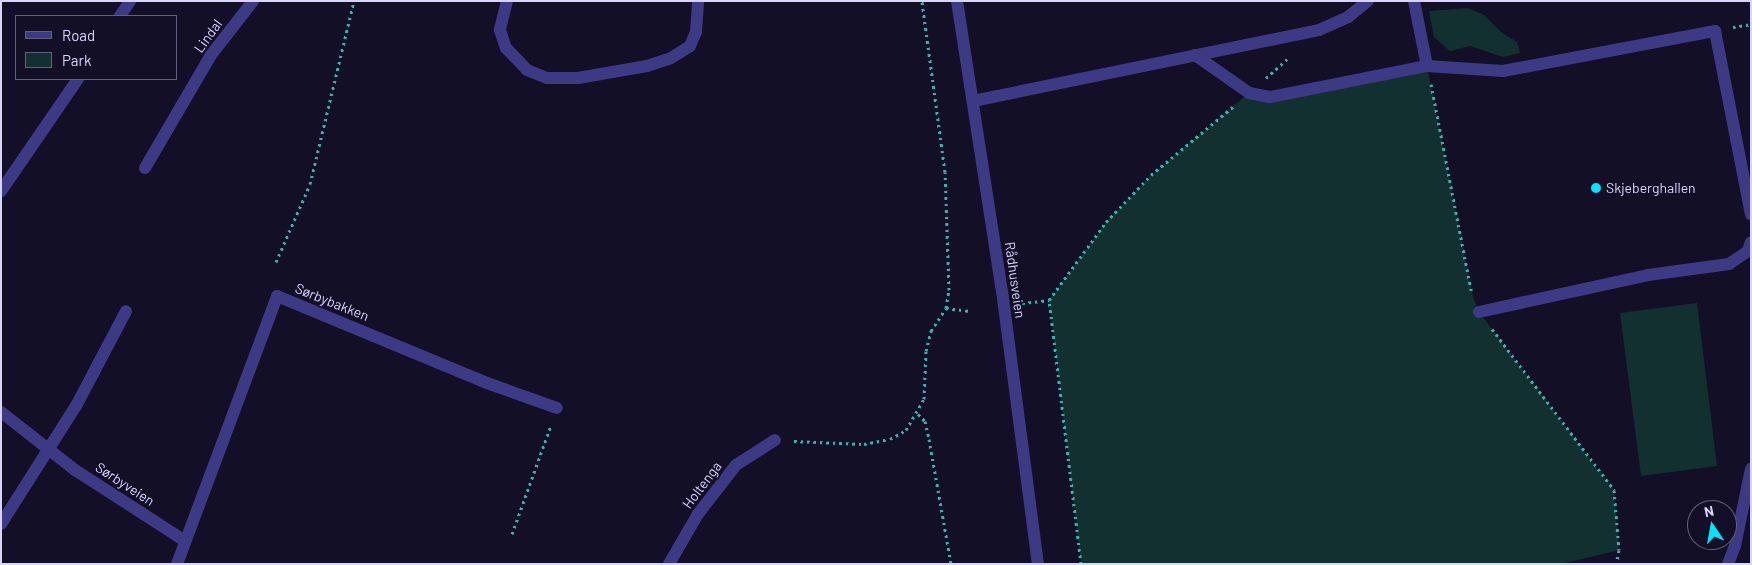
<!DOCTYPE html>
<html>
<head>
<meta charset="utf-8">
<style>
	body { margin:0 }
	#map { position:relative; width:1752px; height:565px; overflow:hidden; background:#130f26; font-family:Barlow,sans-serif }
	div>[style] { position:absolute }
	.green>* { inset:0; background:#12302f }
	.path>* { height:3px; margin-top:-1.5px; transform-origin:0; background:repeating-linear-gradient(90deg,#2fb8b0 0 2.5px,transparent 0 6.5px) }
	.minor>* { height:12px; margin:-6px; padding:0 6px; transform-origin:6px; border-radius:6px; background:#3d3a85 }
	.dots>* { width:14px; height:14px; translate:-50% -50%; box-sizing:border-box; border:2px solid #130f26; border-radius:50% }
	span { translate:-50% -50%; white-space:nowrap; text-align:center; line-height:1.15; -webkit-text-stroke:4px #130f26; paint-order:stroke }
	.street-label { font-size:14px; color:#d9d4ff }
	.poi-label { font-size:14px; color:#d9d4ff }
	.left { translate:0 -50%; text-align:left }
	.frame { position:absolute; inset:0; border:2px solid #d9d4ff; pointer-events:none }
	.legend { position:absolute; left:15px; top:15px; width:162px; height:65px; box-sizing:border-box; background:#130f26; border:1px solid #625e7d; margin:0; padding:6px 9px; list-style:none; font-size:15px; color:#d9d4ff }
	.legend li { display:flex; align-items:center; gap:10px; height:25px }
	.legend b { width:25px; border:1px solid #625e7d }
	.north { position:absolute; left:1687px; top:500px; width:50px; height:50px; box-sizing:border-box; background:#130f26; border:1px solid #625e7d; border-radius:50%; rotate:348deg; font-size:14px; font-weight:700; line-height:20px; text-align:center; color:#d9d4ff }
	.north::after { content:''; display:block; margin:auto; width:18px; height:22px; background:#00e5ff; clip-path:polygon(50% 0,100% 100%,50% 72%,0 100%) }
</style>
</head>
<body>
<div id="map">
	<div class="green">
		<i style="clip-path:polygon(1468px 8px,1484px 15px,1502px 33px,1517px 42px,1520px 53px,1503px 57px,1470px 46px,1450px 51px,1434px 37px,1429px 11px)"></i>
		<i style="clip-path:polygon(1427px 66px,1473px 297px,1479px 312px,1614px 490px,1619px 550px,1561px 564px,1081px 564px,1049px 300px,1106px 222px,1151px 175px,1249px 93px,1270px 97px)"></i>
		<i style="clip-path:polygon(1697px 303px,1717px 466px,1641px 476px,1620px 313px)"></i>
	</div>
	<div class="path">
		<i style="left:1733px;top:27px;width:18px;rotate:-9deg"></i>
		<i style="left:1266px;top:78px;width:31px;rotate:-42deg"></i>
		<i style="left:1431px;top:84px;width:214px;rotate:79deg"></i>
		<i style="left:276px;top:262px;width:85px;rotate:-66.4deg"></i>
		<i style="left:310px;top:184px;width:188px;rotate:-76.5deg"></i>
		<i style="left:1022px;top:303px;width:27px;rotate:-6deg"></i>
		<i style="left:946px;top:308px;width:26px;rotate:7deg"></i>
		<i style="left:1492px;top:329px;width:202px;rotate:52.8deg"></i>
		<i style="left:1614px;top:490px;width:60px;rotate:85.2deg"></i>
		<i style="left:1619px;top:550px;width:14px;rotate:102deg"></i>
		<i style="left:918px;top:414px;width:10px;rotate:45deg"></i>
		<i style="left:925px;top:421px;width:18px;rotate:77deg"></i>
		<i style="left:929px;top:439px;width:127px;rotate:80deg"></i>
		<i style="left:794px;top:441px;width:70px;rotate:2.5deg"></i>
		<i style="left:864px;top:444px;width:26px;rotate:-11deg"></i>
		<i style="left:890px;top:439px;width:18px;rotate:-29deg"></i>
		<i style="left:906px;top:430px;width:36px;rotate:-60deg"></i>
		<i style="left:924px;top:399px;width:48px;rotate:-87.6deg"></i>
		<i style="left:926px;top:351px;width:21px;rotate:-76deg"></i>
		<i style="left:931px;top:331px;width:27px;rotate:-57deg"></i>
		<i style="left:946px;top:308px;width:18px;rotate:-81deg"></i>
		<i style="left:949px;top:290px;width:118px;rotate:-91.9deg"></i>
		<i style="left:945px;top:172px;width:173px;rotate:-97.7deg"></i>
		<i style="left:512px;top:534px;width:116px;rotate:-70.3deg"></i>
		<i style="left:1081px;top:564px;width:266px;rotate:-96.9deg"></i>
		<i style="left:1049px;top:300px;width:97px;rotate:-53.8deg"></i>
		<i style="left:1106px;top:222px;width:65px;rotate:-46.2deg"></i>
		<i style="left:1151px;top:175px;width:109px;rotate:-39.8deg"></i>
	</div>
	<div class="minor">
		<i style="left:507px;top:1px;width:30px;rotate:104deg"></i>
		<i style="left:500px;top:30px;width:19px;rotate:72deg"></i>
		<i style="left:506px;top:48px;width:30px;rotate:46deg"></i>
		<i style="left:527px;top:70px;width:22px;rotate:22deg"></i>
		<i style="left:547px;top:78px;width:31px"></i>
		<i style="left:578px;top:78px;width:70px;rotate:-9.9deg"></i>
		<i style="left:647px;top:66px;width:25px;rotate:-18deg"></i>
		<i style="left:671px;top:58px;width:22px;rotate:-32deg"></i>
		<i style="left:690px;top:46px;width:15px;rotate:-67deg"></i>
		<i style="left:696px;top:32px;width:31px;rotate:-86deg"></i>
		<i style="left:957px;top:1px;width:293px;rotate:81.2deg"></i>
		<i style="left:1002px;top:291px;width:275px;rotate:82.5deg"></i>
		<i style="left:1414px;top:1px;width:66px;rotate:78.7deg"></i>
		<i style="left:120px;top:16px;width:18px;rotate:-56deg"></i>
		<i style="left:1195px;top:55px;width:66px;rotate:35.1deg"></i>
		<i style="left:1249px;top:93px;width:21px;rotate:11deg"></i>
		<i style="left:1270px;top:97px;width:160px;rotate:-11.2deg"></i>
		<i style="left:1427px;top:66px;width:76px;rotate:3.8deg"></i>
		<i style="left:1503px;top:71px;width:216px;rotate:-10.7deg"></i>
		<i style="left:1715px;top:31px;width:187px;rotate:78.9deg"></i>
		<i style="left:973px;top:101px;width:353px;rotate:-11.6deg"></i>
		<i style="left:1319px;top:30px;width:32px;rotate:-24deg"></i>
		<i style="left:1348px;top:17px;width:26px;rotate:-39deg"></i>
		<i style="left:145px;top:168px;width:131px;rotate:-59.7deg"></i>
		<i style="left:211px;top:55px;width:68px;rotate:-52.1deg"></i>
		<i style="left:1px;top:191px;width:136px;rotate:-55.5deg"></i>
		<i style="left:1479px;top:312px;width:173px;rotate:-12.3deg"></i>
		<i style="left:1648px;top:275px;width:82px;rotate:-7.7deg"></i>
		<i style="left:1729px;top:264px;width:23px;rotate:-34deg"></i>
		<i style="left:1748px;top:251px;width:9px;rotate:-72deg"></i>
		<i style="left:1px;top:412px;width:94px;rotate:38.1deg"></i>
		<i style="left:75px;top:470px;width:131px;rotate:32.8deg"></i>
		<i style="left:1px;top:524px;width:140px;rotate:-57.6deg"></i>
		<i style="left:76px;top:406px;width:107px;rotate:-62.2deg"></i>
		<i style="left:177px;top:564px;width:286px;rotate:-69.5deg"></i>
		<i style="left:277px;top:296px;width:227px;rotate:22.5deg"></i>
		<i style="left:487px;top:383px;width:74px;rotate:19.7deg"></i>
		<i style="left:669px;top:564px;width:58px;rotate:-59.9deg"></i>
		<i style="left:698px;top:514px;width:62px;rotate:-52.2deg"></i>
		<i style="left:736px;top:465px;width:46px;rotate:-32.7deg"></i>
		<i style="left:1728px;top:564px;width:19px;rotate:-69deg"></i>
		<i style="left:1735px;top:546px;width:79px;rotate:-78.3deg"></i>
	</div>
	<div class="dots">
		<i style="left:1596px;top:188px;background:#00e5ff"></i>
	</div>
	<div class="street-label">
		<span style="left:208px;top:36px;rotate:-54deg">Lindal</span>
		<span style="left:1015px;top:280px;rotate:82deg">Rådhusveien</span>
		<span style="left:332px;top:302px;rotate:22deg">Sørbybakken</span>
		<span style="left:125px;top:484px;rotate:33deg">Sørbyveien</span>
		<span style="left:702px;top:485px;rotate:-53deg">Holtenga</span>
	</div>
	<div class="poi-label">
		<span class="left" style="left:1606px;top:188px">Skjeberghallen</span>
	</div>
	<div class="frame"></div>
	<ul class="legend">
	<li><b style="height:6px;background:#3d3a85"></b>Road</li>
	<li><b style="height:14px;background:#12302f"></b>Park</li>
	</ul>
	<div class="north">N</div>
</div>
</body>
</html>
